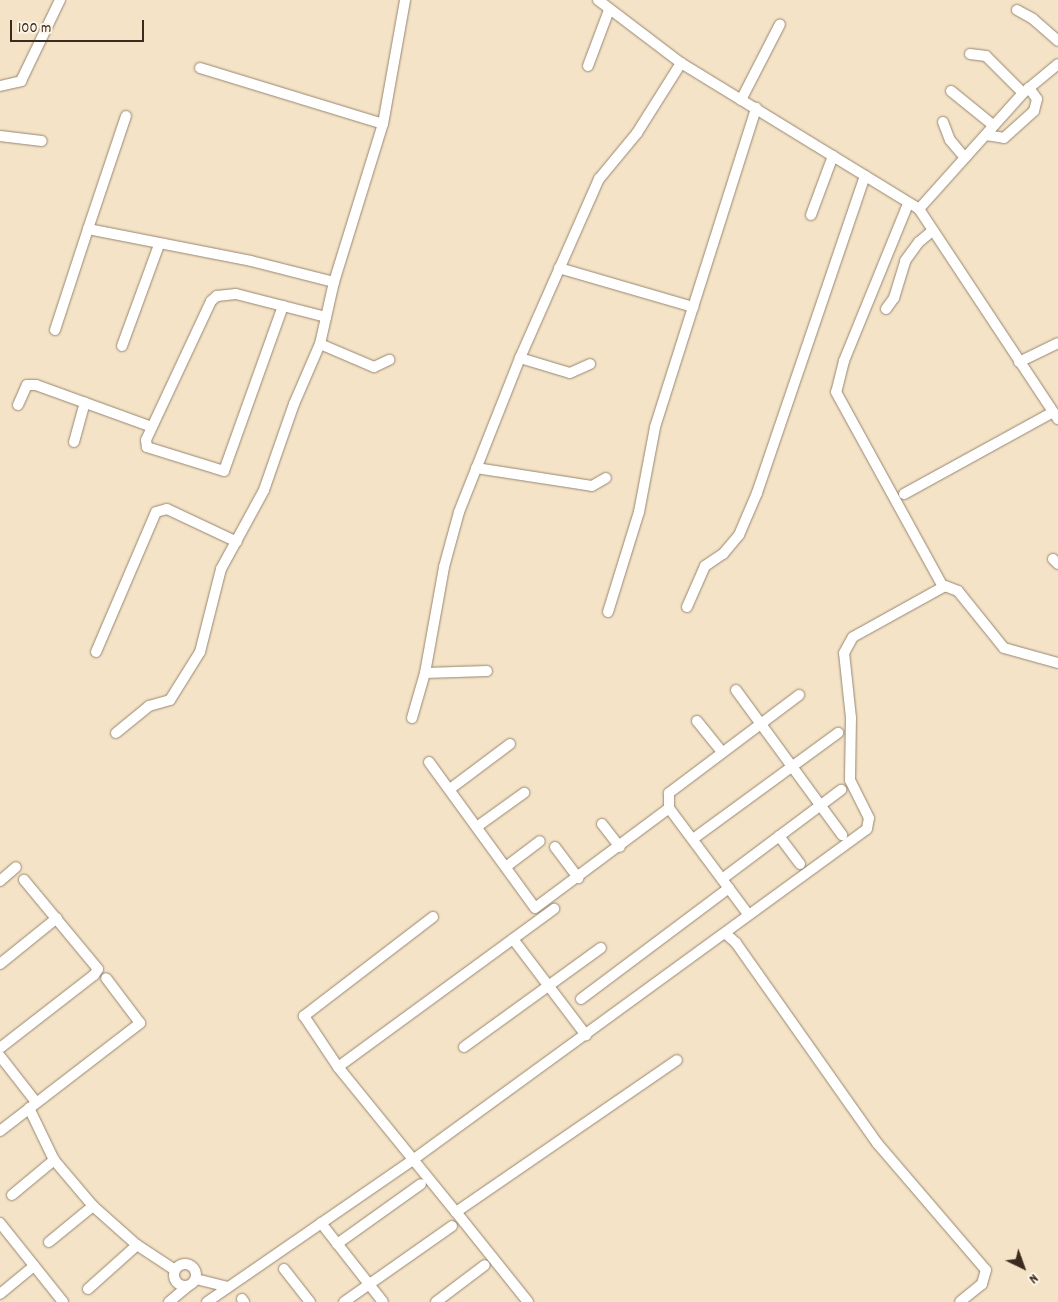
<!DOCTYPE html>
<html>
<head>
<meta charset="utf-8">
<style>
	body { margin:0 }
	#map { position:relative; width:1058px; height:1302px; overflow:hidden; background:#f4e3c6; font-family:Dekko,sans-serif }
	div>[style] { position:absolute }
	.roads { filter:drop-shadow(0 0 1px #988672) drop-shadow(0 0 1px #988672) }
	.minor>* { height:10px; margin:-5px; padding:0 5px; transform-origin:5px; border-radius:5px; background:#fff }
	.minor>.ring { margin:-5px; padding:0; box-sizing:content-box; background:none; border:10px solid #fff; border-radius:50% }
	span { translate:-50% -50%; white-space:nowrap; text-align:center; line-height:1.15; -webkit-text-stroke:4px #fcf5e5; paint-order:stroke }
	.north { position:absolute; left:998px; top:1242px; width:50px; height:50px; -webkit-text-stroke:4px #fcf5e5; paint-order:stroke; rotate:138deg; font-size:14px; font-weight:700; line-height:20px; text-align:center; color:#3b2a1e }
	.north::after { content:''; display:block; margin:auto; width:18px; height:22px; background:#3b2a1e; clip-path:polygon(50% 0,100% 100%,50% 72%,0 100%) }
	.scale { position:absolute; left:10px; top:20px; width:134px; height:22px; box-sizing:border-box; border:2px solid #3b2a1e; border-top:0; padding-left:6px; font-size:15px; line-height:18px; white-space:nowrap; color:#3b2a1e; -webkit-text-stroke:4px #fcf5e5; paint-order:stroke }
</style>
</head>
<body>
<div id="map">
	<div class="roads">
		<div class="minor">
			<i style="left:598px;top:0;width:104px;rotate:37.2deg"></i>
			<i style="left:681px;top:63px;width:279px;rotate:31.5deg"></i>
			<i style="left:919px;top:209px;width:252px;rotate:56.5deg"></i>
			<i style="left:1017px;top:10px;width:18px;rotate:29deg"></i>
			<i style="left:1033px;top:19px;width:33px;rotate:41deg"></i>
			<i style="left:970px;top:54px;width:16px;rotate:7deg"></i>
			<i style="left:986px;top:56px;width:52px;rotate:45deg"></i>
			<i style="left:588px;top:66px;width:60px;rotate:-69.4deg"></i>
			<i style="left:200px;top:68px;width:191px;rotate:17deg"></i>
			<i style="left:0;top:86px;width:22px;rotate:-13deg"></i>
			<i style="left:21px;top:81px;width:90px;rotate:-64.3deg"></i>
			<i style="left:951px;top:91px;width:55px;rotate:39.1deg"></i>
			<i style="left:741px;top:100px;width:85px;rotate:-62.8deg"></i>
			<i style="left:126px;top:116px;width:119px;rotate:108.6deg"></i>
			<i style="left:88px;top:229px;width:166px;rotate:11.1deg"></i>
			<i style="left:251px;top:261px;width:86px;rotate:14.2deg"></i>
			<i style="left:943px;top:122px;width:19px;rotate:69deg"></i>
			<i style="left:950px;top:140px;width:23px;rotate:50deg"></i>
			<i style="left:986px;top:135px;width:18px;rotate:9deg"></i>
			<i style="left:1004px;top:138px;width:40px;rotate:-42deg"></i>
			<i style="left:1034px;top:111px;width:12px;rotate:-76deg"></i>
			<i style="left:1037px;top:99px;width:14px;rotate:-126deg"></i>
			<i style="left:0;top:136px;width:42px;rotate:6.8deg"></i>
			<i style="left:908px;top:204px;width:170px;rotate:112.2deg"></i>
			<i style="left:844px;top:361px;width:32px;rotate:104deg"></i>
			<i style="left:836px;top:392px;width:222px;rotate:61.2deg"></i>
			<i style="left:919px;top:209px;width:156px;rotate:-48.1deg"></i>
			<i style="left:1023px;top:93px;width:45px;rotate:-39.6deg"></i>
			<i style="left:811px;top:215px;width:63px;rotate:-69.6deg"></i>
			<i style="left:559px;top:268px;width:140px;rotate:16.2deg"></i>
			<i style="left:283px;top:306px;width:175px;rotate:109.7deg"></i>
			<i style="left:224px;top:471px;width:81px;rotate:-162.7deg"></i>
			<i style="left:147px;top:447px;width:7px;rotate:-98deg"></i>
			<i style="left:146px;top:440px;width:153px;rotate:-64.9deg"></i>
			<i style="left:211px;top:301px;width:8px;rotate:-40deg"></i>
			<i style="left:217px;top:296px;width:19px;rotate:-6deg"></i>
			<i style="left:236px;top:294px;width:93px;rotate:14.3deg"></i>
			<i style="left:886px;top:309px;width:14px;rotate:-54deg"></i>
			<i style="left:894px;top:298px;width:39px;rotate:-73deg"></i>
			<i style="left:905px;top:261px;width:24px;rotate:-54deg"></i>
			<i style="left:919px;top:242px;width:17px;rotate:-40deg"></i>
			<i style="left:55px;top:330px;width:106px;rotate:-71.9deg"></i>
			<i style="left:320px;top:344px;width:59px;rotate:23.1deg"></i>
			<i style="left:374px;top:367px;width:17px;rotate:-25deg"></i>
			<i style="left:122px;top:346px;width:108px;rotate:-69.9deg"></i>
			<i style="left:520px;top:358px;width:52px;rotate:16.7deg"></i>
			<i style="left:570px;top:373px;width:22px;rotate:-24deg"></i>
			<i style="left:1019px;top:362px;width:43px;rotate:-26deg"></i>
			<i style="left:18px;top:405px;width:22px;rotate:-66deg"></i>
			<i style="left:27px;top:385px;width:9px"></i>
			<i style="left:36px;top:385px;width:123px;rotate:19.9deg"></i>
			<i style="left:74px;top:442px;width:41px;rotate:-74.6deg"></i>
			<i style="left:476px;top:468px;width:117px;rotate:8.8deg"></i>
			<i style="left:592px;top:486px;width:16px;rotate:-30deg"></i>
			<i style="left:904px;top:494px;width:170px;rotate:-28.8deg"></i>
			<i style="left:1053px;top:559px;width:7px;rotate:45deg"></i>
			<i style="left:687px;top:607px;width:45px;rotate:-66.3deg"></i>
			<i style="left:705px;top:566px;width:22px;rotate:-34deg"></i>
			<i style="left:723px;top:554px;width:25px;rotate:-50deg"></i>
			<i style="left:739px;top:535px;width:46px;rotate:-66.8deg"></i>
			<i style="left:757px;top:493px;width:335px;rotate:-71.2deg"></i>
			<i style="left:608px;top:612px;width:105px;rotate:-72.8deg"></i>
			<i style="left:639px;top:512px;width:86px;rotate:-79.3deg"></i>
			<i style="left:655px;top:427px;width:335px;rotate:-72.4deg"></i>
			<i style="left:96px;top:652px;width:152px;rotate:-66.8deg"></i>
			<i style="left:156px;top:512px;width:11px;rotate:-15deg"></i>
			<i style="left:167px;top:509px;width:77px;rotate:25.2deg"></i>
			<i style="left:425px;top:673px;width:62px;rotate:-1.8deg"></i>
			<i style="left:736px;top:690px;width:180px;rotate:53.8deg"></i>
			<i style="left:412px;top:718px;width:47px;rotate:-73.9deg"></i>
			<i style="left:425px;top:673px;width:108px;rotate:-79.8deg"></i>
			<i style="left:444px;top:567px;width:57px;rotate:-74.7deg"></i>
			<i style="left:459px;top:512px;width:166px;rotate:-68.4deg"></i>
			<i style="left:520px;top:358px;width:196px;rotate:-66.2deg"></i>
			<i style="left:599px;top:179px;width:60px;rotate:-50.4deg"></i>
			<i style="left:637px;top:133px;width:83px;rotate:-57.8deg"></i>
			<i style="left:697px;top:721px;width:40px;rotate:51deg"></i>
			<i style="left:116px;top:733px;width:43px;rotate:-39.3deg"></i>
			<i style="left:149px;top:706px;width:22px;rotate:-16deg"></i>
			<i style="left:170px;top:700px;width:57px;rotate:-58deg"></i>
			<i style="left:200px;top:652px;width:86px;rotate:-75.8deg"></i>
			<i style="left:221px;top:569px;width:90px;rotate:-61.4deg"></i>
			<i style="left:264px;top:490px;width:91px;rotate:-70.8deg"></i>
			<i style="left:294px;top:404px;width:65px;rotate:-66.6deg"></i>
			<i style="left:320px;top:344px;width:64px;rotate:-77.3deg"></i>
			<i style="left:334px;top:282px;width:165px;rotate:-72.8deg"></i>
			<i style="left:383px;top:124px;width:126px;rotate:-79.9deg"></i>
			<i style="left:429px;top:762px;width:180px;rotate:54deg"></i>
			<i style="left:535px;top:908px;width:167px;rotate:-36.7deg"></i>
			<i style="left:450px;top:789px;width:75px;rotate:-36.9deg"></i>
			<i style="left:602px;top:824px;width:29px;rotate:52deg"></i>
			<i style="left:478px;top:826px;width:57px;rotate:-35.7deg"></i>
			<i style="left:779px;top:836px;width:35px;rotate:53deg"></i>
			<i style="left:693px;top:839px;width:180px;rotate:-36.2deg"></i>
			<i style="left:555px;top:847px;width:39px;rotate:53deg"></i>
			<i style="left:507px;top:866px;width:41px;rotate:-37.1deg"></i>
			<i style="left:722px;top:879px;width:149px;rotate:-36.8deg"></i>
			<i style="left:0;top:881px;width:21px;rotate:-41deg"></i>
			<i style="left:748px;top:914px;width:132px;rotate:-126.7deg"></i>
			<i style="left:669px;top:808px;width:15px;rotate:-90deg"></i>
			<i style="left:669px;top:793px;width:163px;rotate:-37deg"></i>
			<i style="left:433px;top:917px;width:163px;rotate:142.5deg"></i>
			<i style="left:304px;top:1016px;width:61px;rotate:56.3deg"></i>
			<i style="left:338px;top:1067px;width:187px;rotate:50.9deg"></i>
			<i style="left:456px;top:1212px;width:268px;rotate:-34.5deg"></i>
			<i style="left:725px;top:933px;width:15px;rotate:42deg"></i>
			<i style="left:736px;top:943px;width:245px;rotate:54.8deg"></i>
			<i style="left:877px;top:1143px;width:167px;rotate:49.4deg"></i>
			<i style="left:986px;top:1270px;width:15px;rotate:106deg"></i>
			<i style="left:982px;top:1284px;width:28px;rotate:141deg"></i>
			<i style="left:513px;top:939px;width:121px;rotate:52.8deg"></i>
			<i style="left:0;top:964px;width:73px;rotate:-38.9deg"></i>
			<i style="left:581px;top:999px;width:185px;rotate:-36.9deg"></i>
			<i style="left:464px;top:1047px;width:169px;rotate:-35.9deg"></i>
			<i style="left:0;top:1048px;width:119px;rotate:-37.8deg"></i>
			<i style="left:94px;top:975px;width:7px;rotate:-56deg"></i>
			<i style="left:98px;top:969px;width:116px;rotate:-129.7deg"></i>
			<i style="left:0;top:1056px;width:58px;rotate:52deg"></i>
			<i style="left:338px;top:1067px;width:268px;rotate:-36.2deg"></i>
			<i style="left:29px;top:1108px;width:58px;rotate:64.3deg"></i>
			<i style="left:54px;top:1160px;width:60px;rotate:49.7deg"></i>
			<i style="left:93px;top:1206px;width:59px;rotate:41.6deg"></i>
			<i style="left:137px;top:1245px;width:45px;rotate:33.3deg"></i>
			<i style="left:0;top:1131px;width:177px;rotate:-37.6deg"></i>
			<i style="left:140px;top:1023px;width:56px;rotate:-127.1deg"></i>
			<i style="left:12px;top:1195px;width:55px;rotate:-39.8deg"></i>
			<i style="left:456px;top:1212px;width:115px;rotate:51.3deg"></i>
			<i style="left:0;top:1223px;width:101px;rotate:51.4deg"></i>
			<i style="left:321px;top:1223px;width:100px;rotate:51.9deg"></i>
			<i style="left:49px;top:1242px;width:57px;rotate:-39.3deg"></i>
			<i style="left:337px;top:1244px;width:103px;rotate:-35.5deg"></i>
			<i class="ring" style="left:174px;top:1264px;width:12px;height:12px"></i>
			<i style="left:284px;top:1269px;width:42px;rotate:51.8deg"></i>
			<i style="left:196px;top:1279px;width:33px;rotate:14deg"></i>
			<i style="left:88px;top:1289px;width:66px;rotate:-41.9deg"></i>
			<i style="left:0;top:1294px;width:44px;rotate:-39.5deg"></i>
			<i style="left:242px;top:1299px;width:4px;rotate:56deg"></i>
			<i style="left:169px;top:1302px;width:25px;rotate:-40deg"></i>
			<i style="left:207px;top:1302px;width:252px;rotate:-34.6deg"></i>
			<i style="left:414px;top:1159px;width:560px;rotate:-36.07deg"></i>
			<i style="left:867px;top:829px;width:11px;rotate:-80deg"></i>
			<i style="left:869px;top:818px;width:42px;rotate:-116.6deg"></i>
			<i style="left:850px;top:780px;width:62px;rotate:-89.1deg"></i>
			<i style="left:851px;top:718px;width:65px;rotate:-96.1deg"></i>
			<i style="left:844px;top:653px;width:18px;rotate:-61deg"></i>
			<i style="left:853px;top:637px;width:105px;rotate:-29deg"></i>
			<i style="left:945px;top:586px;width:14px;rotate:21deg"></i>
			<i style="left:958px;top:591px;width:73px;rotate:51.1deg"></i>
			<i style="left:1004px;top:648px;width:56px;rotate:15.5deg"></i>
			<i style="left:344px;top:1302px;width:132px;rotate:-35.1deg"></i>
			<i style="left:436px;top:1302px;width:61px;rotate:-37.1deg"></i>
		</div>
	</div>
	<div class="north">N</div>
	<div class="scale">100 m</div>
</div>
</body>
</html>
